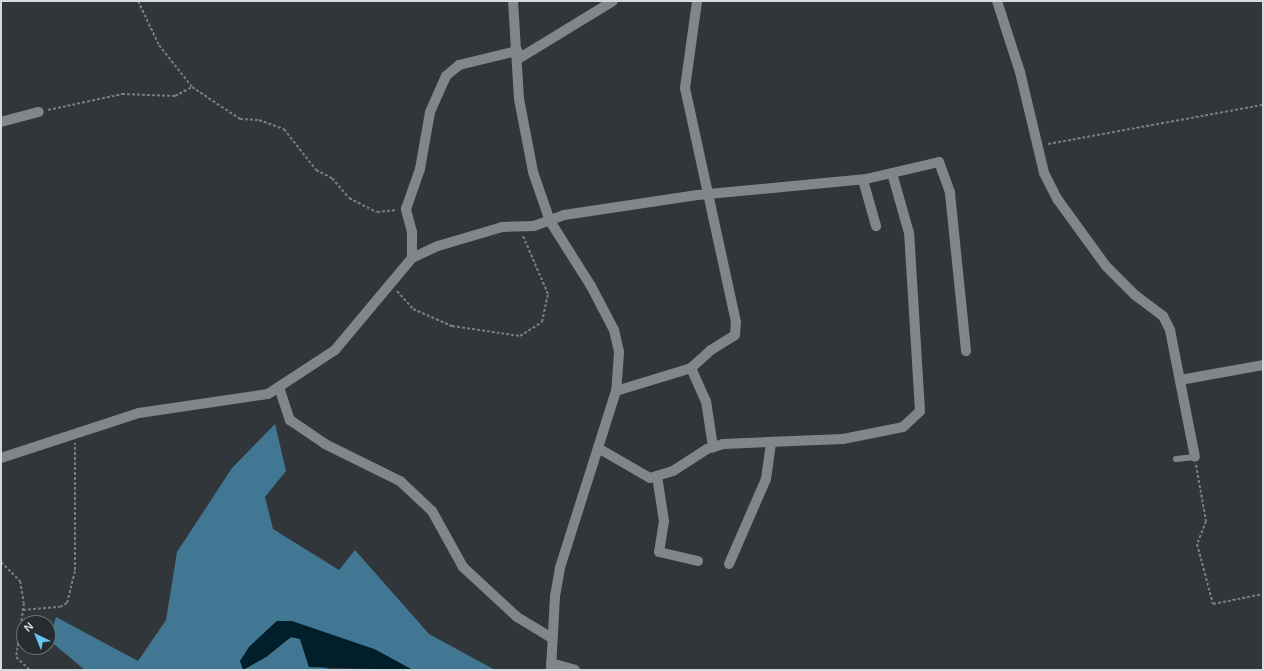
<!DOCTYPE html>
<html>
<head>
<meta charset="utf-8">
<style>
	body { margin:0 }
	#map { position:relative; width:1264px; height:671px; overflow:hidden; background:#303639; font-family:Helvetica,sans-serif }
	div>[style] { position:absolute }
	.forest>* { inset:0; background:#417792 }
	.water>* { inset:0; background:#011e2b }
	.path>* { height:2px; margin-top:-1px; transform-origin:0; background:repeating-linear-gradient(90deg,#787d80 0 3px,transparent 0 5px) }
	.lane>* { height:6px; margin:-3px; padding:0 3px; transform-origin:3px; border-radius:3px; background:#80868a }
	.street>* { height:10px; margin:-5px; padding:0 5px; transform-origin:5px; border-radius:5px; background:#80868a }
	.secondary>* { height:10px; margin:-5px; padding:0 5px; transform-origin:5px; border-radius:5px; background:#80868a }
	span { translate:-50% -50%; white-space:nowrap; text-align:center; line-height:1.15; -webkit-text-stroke:3.5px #262c2f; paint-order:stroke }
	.frame { position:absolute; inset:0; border:2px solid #d7dadc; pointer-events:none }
	.north { position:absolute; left:16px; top:615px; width:40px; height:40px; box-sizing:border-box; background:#262c2f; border:1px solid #6d7274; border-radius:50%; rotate:317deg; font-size:11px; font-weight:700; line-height:16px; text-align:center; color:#d7dadc }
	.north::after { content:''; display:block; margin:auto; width:14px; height:18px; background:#69c4f0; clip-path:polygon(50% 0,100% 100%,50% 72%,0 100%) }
</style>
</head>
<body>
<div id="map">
	<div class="forest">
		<i style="clip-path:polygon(275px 424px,286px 471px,265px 497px,273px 529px,339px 570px,355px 550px,429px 634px,495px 670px,413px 670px,374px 649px,277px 621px,249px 647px,241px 661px,243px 669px,266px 657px,291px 637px,300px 639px,309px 667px,320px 666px,333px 670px,85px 670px,49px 640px,56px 617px,138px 661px,166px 620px,177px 552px,232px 468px)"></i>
	</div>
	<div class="water">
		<i style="clip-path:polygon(277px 621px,292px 621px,374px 649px,413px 670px,309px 667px,300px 639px,291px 637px,266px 657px,243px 670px,240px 661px,249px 647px)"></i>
	</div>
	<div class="path">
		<i style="left:138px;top:1px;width:49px;rotate:64.5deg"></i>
		<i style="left:159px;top:45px;width:53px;rotate:51.8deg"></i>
		<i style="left:48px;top:110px;width:76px;rotate:-12.2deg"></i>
		<i style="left:122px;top:94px;width:53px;rotate:2.2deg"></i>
		<i style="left:175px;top:96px;width:19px;rotate:-28deg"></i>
		<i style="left:192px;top:87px;width:58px;rotate:33.7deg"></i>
		<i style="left:240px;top:119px;width:19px;rotate:3deg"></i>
		<i style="left:259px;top:120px;width:27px;rotate:20deg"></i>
		<i style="left:284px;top:129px;width:52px;rotate:52deg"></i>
		<i style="left:316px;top:170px;width:18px;rotate:27deg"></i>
		<i style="left:332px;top:178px;width:26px;rotate:50deg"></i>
		<i style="left:349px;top:198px;width:31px;rotate:27deg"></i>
		<i style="left:377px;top:212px;width:20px;rotate:-6deg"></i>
		<i style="left:1048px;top:144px;width:219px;rotate:-10.3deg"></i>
		<i style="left:397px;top:291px;width:24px;rotate:48deg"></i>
		<i style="left:413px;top:309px;width:43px;rotate:23.6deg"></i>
		<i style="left:452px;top:326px;width:69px;rotate:8.4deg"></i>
		<i style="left:520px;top:336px;width:26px;rotate:-32deg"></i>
		<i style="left:542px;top:322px;width:29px;rotate:-78deg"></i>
		<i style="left:548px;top:294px;width:63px;rotate:-113.3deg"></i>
		<i style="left:1196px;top:465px;width:57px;rotate:79.9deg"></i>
		<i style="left:1206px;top:521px;width:25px;rotate:111deg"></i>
		<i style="left:1197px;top:544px;width:62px;rotate:75.1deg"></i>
		<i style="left:1213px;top:604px;width:51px;rotate:-11.3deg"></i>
		<i style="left:1px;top:562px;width:27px;rotate:45deg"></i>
		<i style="left:20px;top:581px;width:22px;rotate:80deg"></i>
		<i style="left:24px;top:603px;width:55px;rotate:98.4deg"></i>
		<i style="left:16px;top:657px;width:19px;rotate:43deg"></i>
		<i style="left:23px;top:610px;width:37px;rotate:-5deg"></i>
		<i style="left:60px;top:607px;width:8px;rotate:-30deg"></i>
		<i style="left:67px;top:603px;width:34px;rotate:-76deg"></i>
		<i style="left:75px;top:570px;width:127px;rotate:-90deg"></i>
	</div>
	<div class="lane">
		<i style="left:1176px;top:459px;width:19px;rotate:-6deg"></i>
	</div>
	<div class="street">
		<i style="left:997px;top:1px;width:75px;rotate:72.1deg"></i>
		<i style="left:1020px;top:72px;width:104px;rotate:76.6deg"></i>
		<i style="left:1044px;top:173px;width:30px;rotate:63deg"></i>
		<i style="left:1058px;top:200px;width:82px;rotate:54deg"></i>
		<i style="left:1106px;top:266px;width:41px;rotate:45deg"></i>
		<i style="left:1135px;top:295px;width:35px;rotate:37deg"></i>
		<i style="left:1163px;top:316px;width:16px;rotate:63deg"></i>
		<i style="left:1170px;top:330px;width:129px;rotate:78.9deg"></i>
		<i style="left:518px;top:59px;width:111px;rotate:-31.4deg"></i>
		<i style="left:1px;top:122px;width:39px;rotate:-15deg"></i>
		<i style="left:863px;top:180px;width:48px;rotate:74.2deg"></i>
		<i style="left:412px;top:258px;width:26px;rotate:-90deg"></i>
		<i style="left:412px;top:232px;width:24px;rotate:-105deg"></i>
		<i style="left:406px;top:209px;width:42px;rotate:-70.7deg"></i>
		<i style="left:420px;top:169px;width:58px;rotate:-80deg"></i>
		<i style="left:430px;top:112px;width:39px;rotate:-66deg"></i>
		<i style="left:446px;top:76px;width:17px;rotate:-40deg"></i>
		<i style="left:459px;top:65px;width:60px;rotate:-13.6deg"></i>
		<i style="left:691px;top:368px;width:36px;rotate:66deg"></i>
		<i style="left:706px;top:401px;width:47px;rotate:81.3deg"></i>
		<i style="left:1180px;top:380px;width:84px;rotate:-10.2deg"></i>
		<i style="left:279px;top:387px;width:35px;rotate:72deg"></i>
		<i style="left:290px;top:420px;width:42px;rotate:34.4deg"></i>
		<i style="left:325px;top:444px;width:84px;rotate:26.3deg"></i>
		<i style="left:400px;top:481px;width:44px;rotate:43.2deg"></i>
		<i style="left:432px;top:511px;width:64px;rotate:61deg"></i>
		<i style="left:463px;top:567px;width:74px;rotate:42.8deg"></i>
		<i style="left:517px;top:617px;width:41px;rotate:31deg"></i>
		<i style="left:616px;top:391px;width:78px;rotate:-17deg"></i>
		<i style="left:691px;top:368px;width:27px;rotate:-42deg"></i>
		<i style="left:711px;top:350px;width:28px;rotate:-32deg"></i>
		<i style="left:735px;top:335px;width:13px;rotate:-86deg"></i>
		<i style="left:736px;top:322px;width:239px;rotate:-102.3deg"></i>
		<i style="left:685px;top:88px;width:88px;rotate:-82.1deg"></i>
		<i style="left:598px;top:448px;width:60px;rotate:30deg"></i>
		<i style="left:650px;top:478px;width:24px;rotate:-17deg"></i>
		<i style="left:673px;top:471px;width:40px;rotate:-32.9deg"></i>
		<i style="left:707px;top:449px;width:17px;rotate:-17deg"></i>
		<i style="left:723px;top:444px;width:120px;rotate:-2.4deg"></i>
		<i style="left:843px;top:439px;width:61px;rotate:-11.3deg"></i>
		<i style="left:903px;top:427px;width:23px;rotate:-43deg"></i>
		<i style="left:920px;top:411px;width:178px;rotate:-93.5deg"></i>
		<i style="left:909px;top:233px;width:62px;rotate:-105.8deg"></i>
		<i style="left:1px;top:458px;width:145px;rotate:-18.1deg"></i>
		<i style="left:139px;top:413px;width:130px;rotate:-8.4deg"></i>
		<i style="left:268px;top:394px;width:80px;rotate:-33.3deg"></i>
		<i style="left:335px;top:350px;width:120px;rotate:-50.1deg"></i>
		<i style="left:412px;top:258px;width:29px;rotate:-25deg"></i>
		<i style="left:438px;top:246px;width:67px;rotate:-16.5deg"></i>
		<i style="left:502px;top:227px;width:32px;rotate:-2deg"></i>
		<i style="left:534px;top:226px;width:32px;rotate:-20deg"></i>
		<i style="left:564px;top:215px;width:135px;rotate:-8.5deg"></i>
		<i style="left:698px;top:195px;width:169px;rotate:-5.4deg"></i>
		<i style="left:866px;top:179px;width:75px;rotate:-13.1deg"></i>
		<i style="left:939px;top:162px;width:33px;rotate:70deg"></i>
		<i style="left:950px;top:193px;width:159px;rotate:84.2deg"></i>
		<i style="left:657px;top:476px;width:46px;rotate:81.2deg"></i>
		<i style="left:664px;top:521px;width:31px;rotate:99deg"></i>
		<i style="left:659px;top:552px;width:40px;rotate:13deg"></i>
		<i style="left:729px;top:564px;width:93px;rotate:-66.5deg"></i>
		<i style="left:766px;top:479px;width:37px;rotate:-82deg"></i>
		<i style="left:551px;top:663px;width:25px;rotate:16deg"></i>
	</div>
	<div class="secondary">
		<i style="left:513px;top:1px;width:98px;rotate:86.5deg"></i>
		<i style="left:519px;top:99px;width:74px;rotate:79.1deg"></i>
		<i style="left:533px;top:172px;width:52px;rotate:70.9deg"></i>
		<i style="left:550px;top:221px;width:77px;rotate:57.8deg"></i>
		<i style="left:591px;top:286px;width:50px;rotate:62.4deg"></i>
		<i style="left:614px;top:330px;width:23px;rotate:77deg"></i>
		<i style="left:619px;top:352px;width:39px;rotate:94deg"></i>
		<i style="left:616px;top:391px;width:186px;rotate:107.6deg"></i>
		<i style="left:560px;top:568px;width:28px;rotate:100deg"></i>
		<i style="left:555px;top:596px;width:74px;rotate:93.1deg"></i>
	</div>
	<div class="frame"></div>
	<div class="north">N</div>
</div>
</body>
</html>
